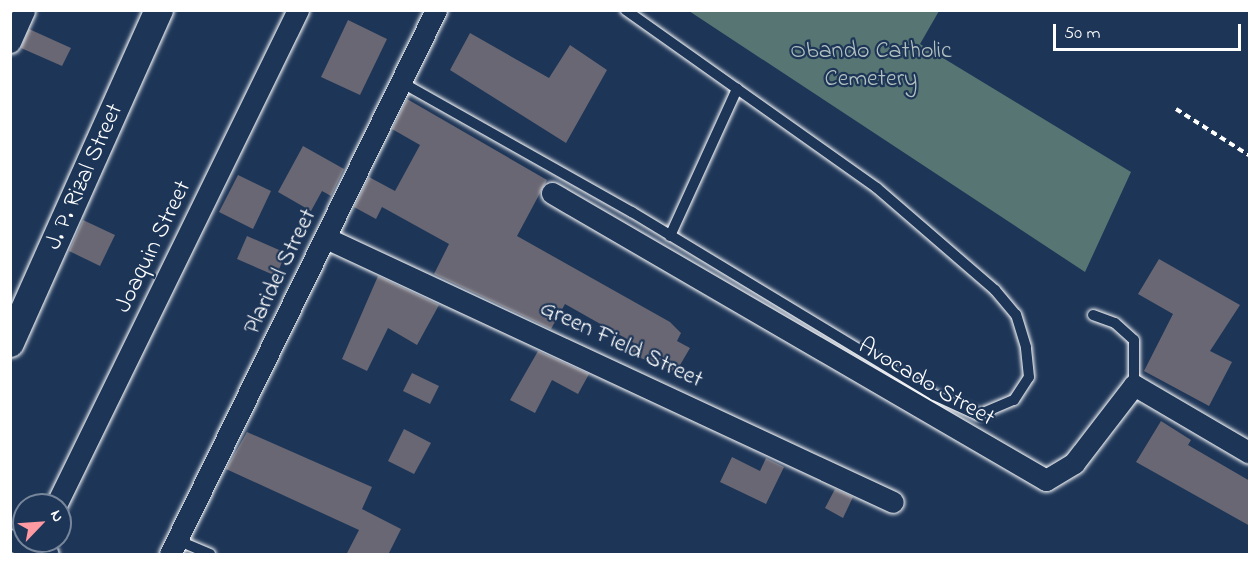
<!DOCTYPE html>
<html>
<head>
<meta charset="utf-8">
<style>
	body { margin:0 }
	#map { position:relative; width:1260px; height:565px; overflow:hidden; background:#1d3557; font-family:"Indie Flower",sans-serif }
	div>[style] { position:absolute }
	.green>* { inset:0; background:#577573 }
	.building>* { inset:0; background:#696773 }
	.path>* { height:4px; margin-top:-2px; transform-origin:0; background:repeating-linear-gradient(90deg,#fff 0 6px,transparent 0 10.5px) }
	.roads { filter:drop-shadow(0 0 2px #fff) drop-shadow(0 0 2px #fff) }
	.lane>* { height:10px; margin:-5px; padding:0 5px; transform-origin:5px; border-radius:5px; background:#1d3557 }
	.street>* { height:21px; margin:-10.5px; padding:0 10.5px; transform-origin:10.5px; border-radius:10.5px; background:#1d3557 }
	.secondary>* { height:28px; margin:-14px; padding:0 14px; transform-origin:14px; border-radius:14px; background:#1d3557 }
	span { translate:-50% -50%; white-space:nowrap; text-align:center; line-height:1.15; -webkit-text-stroke:4.5px #1d3557; paint-order:stroke }
	.park-label { font-size:24px; color:#b3c1c0 }
	.street-label { font-size:24px; color:#fff }
	.frame { position:absolute; inset:0; border:12px solid #fff; pointer-events:none }
	.north { position:absolute; left:12px; top:493px; width:60px; height:60px; box-sizing:border-box; background:#1d3557; border:2px solid #77869a; border-radius:50%; rotate:65deg; font-size:16px; font-weight:700; line-height:24px; text-align:center; color:#fff }
	.north::after { content:''; display:block; margin:auto; width:21px; height:27px; background:#ff9aa2; clip-path:polygon(50% 0,100% 100%,50% 72%,0 100%) }
	.scale { position:absolute; left:1053px; top:24px; width:188px; height:27px; box-sizing:border-box; border:3px solid #fff; border-top:0; padding-left:8px; font-size:18px; line-height:21px; white-space:nowrap; color:#fff; -webkit-text-stroke:4px #1d3557; paint-order:stroke }
</style>
</head>
<body>
<div id="map">
	<div class="green">
		<i style="clip-path:polygon(689px 11px,939px 11px,920px 44px,1131px 172px,1085px 272px)"></i>
	</div>
	<div class="building">
		<i style="clip-path:polygon(348px 20px,387px 39px,360px 95px,321px 77px)"></i>
		<i style="clip-path:polygon(29px 29px,71px 48px,62px 66px,21px 48px)"></i>
		<i style="clip-path:polygon(470px 33px,549px 78px,570px 45px,607px 70px,566px 143px,450px 70px)"></i>
		<i style="clip-path:polygon(407px 99px,547px 180px,517px 236px,670px 322px,681px 333px,677px 341px,690px 348px,676px 372px,628px 353px,634px 343px,565px 304px,551px 329px,434px 274px,449px 244px,382px 207px,376px 219px,354px 207px,369px 177px,395px 191px,420px 145px,392px 129px)"></i>
		<i style="clip-path:polygon(303px 146px,344px 169px,331px 196px,322px 191px,311px 211px,278px 192px)"></i>
		<i style="clip-path:polygon(238px 175px,271px 191px,253px 229px,219px 212px)"></i>
		<i style="clip-path:polygon(83px 220px,115px 235px,100px 266px,69px 251px)"></i>
		<i style="clip-path:polygon(247px 236px,286px 253px,276px 276px,237px 259px)"></i>
		<i style="clip-path:polygon(1159px 259px,1240px 305px,1210px 351px,1232px 362px,1209px 406px,1144px 371px,1173px 314px,1138px 294px)"></i>
		<i style="clip-path:polygon(378px 276px,439px 305px,417px 345px,388px 328px,367px 371px,342px 359px)"></i>
		<i style="clip-path:polygon(538px 351px,589px 374px,578px 394px,552px 380px,535px 413px,510px 400px)"></i>
		<i style="clip-path:polygon(412px 373px,439px 386px,430px 404px,403px 391px)"></i>
		<i style="clip-path:polygon(1161px 421px,1191px 440px,1188px 445px,1250px 481px,1250px 526px,1136px 462px)"></i>
		<i style="clip-path:polygon(404px 429px,431px 443px,414px 474px,388px 461px)"></i>
		<i style="clip-path:polygon(247px 432px,372px 487px,362px 509px,401px 529px,388px 555px,346px 555px,359px 530px,226px 469px)"></i>
		<i style="clip-path:polygon(732px 457px,760px 471px,766px 458px,784px 467px,766px 504px,720px 482px)"></i>
		<i style="clip-path:polygon(835px 489px,853px 497px,843px 518px,825px 508px)"></i>
	</div>
	<div class="path">
		<i style="left:1176px;top:109px;width:88px;rotate:32.4deg"></i>
	</div>
	<div class="roads">
		<div class="lane">
			<i style="left:401px;top:82px;width:265px;rotate:29.4deg"></i>
			<i style="left:632px;top:212px;width:353px;rotate:31.2deg"></i>
			<i style="left:934px;top:395px;width:48px;rotate:24.4deg"></i>
			<i style="left:978px;top:415px;width:39px;rotate:-23deg"></i>
			<i style="left:1014px;top:400px;width:27px;rotate:-57deg"></i>
			<i style="left:1029px;top:377px;width:30px;rotate:-96deg"></i>
			<i style="left:1026px;top:347px;width:34px;rotate:-107deg"></i>
			<i style="left:1016px;top:315px;width:33px;rotate:-130deg"></i>
			<i style="left:995px;top:290px;width:156px;rotate:-139.2deg"></i>
			<i style="left:877px;top:188px;width:308px;rotate:-144.7deg"></i>
			<i style="left:670px;top:236px;width:162px;rotate:-65.5deg"></i>
			<i style="left:1093px;top:315px;width:23px;rotate:20deg"></i>
			<i style="left:1115px;top:323px;width:25px;rotate:42deg"></i>
			<i style="left:1134px;top:340px;width:45px;rotate:90deg"></i>
			<i style="left:177px;top:540px;width:36px;rotate:23deg"></i>
		</div>
		<div class="street">
			<i style="left:10px;top:42px;width:35px;rotate:-66deg"></i>
			<i style="left:552px;top:193px;width:571px;rotate:30.16deg"></i>
			<i style="left:1046px;top:480px;width:33px;rotate:-31deg"></i>
			<i style="left:1074px;top:463px;width:98px;rotate:-52.4deg"></i>
			<i style="left:1134px;top:385px;width:134px;rotate:30.4deg"></i>
			<i style="left:326px;top:238px;width:625px;rotate:24.97deg"></i>
			<i style="left:56px;top:505px;width:551px;rotate:-63.95deg"></i>
			<i style="left:10px;top:540px;width:40px;rotate:20.2deg"></i>
			<i style="left:170px;top:554px;width:606px;rotate:-63.94deg"></i>
		</div>
		<div class="secondary">
			<i style="left:10px;top:343px;width:365px;rotate:-65.9deg"></i>
		</div>
	</div>
	<div class="park-label">
		<span style="left:871px;top:66px">Obando Catholic<br>Cemetery</span>
	</div>
	<div class="street-label">
		<span style="left:85px;top:177px;rotate:-66deg">J. P. Rizal Street</span>
		<span style="left:154px;top:247px;rotate:-64deg">Joaquin Street</span>
		<span style="left:281px;top:272px;rotate:-64deg">Plaridel Street</span>
		<span style="left:621px;top:345px;rotate:25deg">Green Field Street</span>
		<span style="left:926px;top:383px;rotate:30deg">Avocado Street</span>
	</div>
	<div class="frame"></div>
	<div class="north">N</div>
	<div class="scale">50 m</div>
</div>
</body>
</html>
